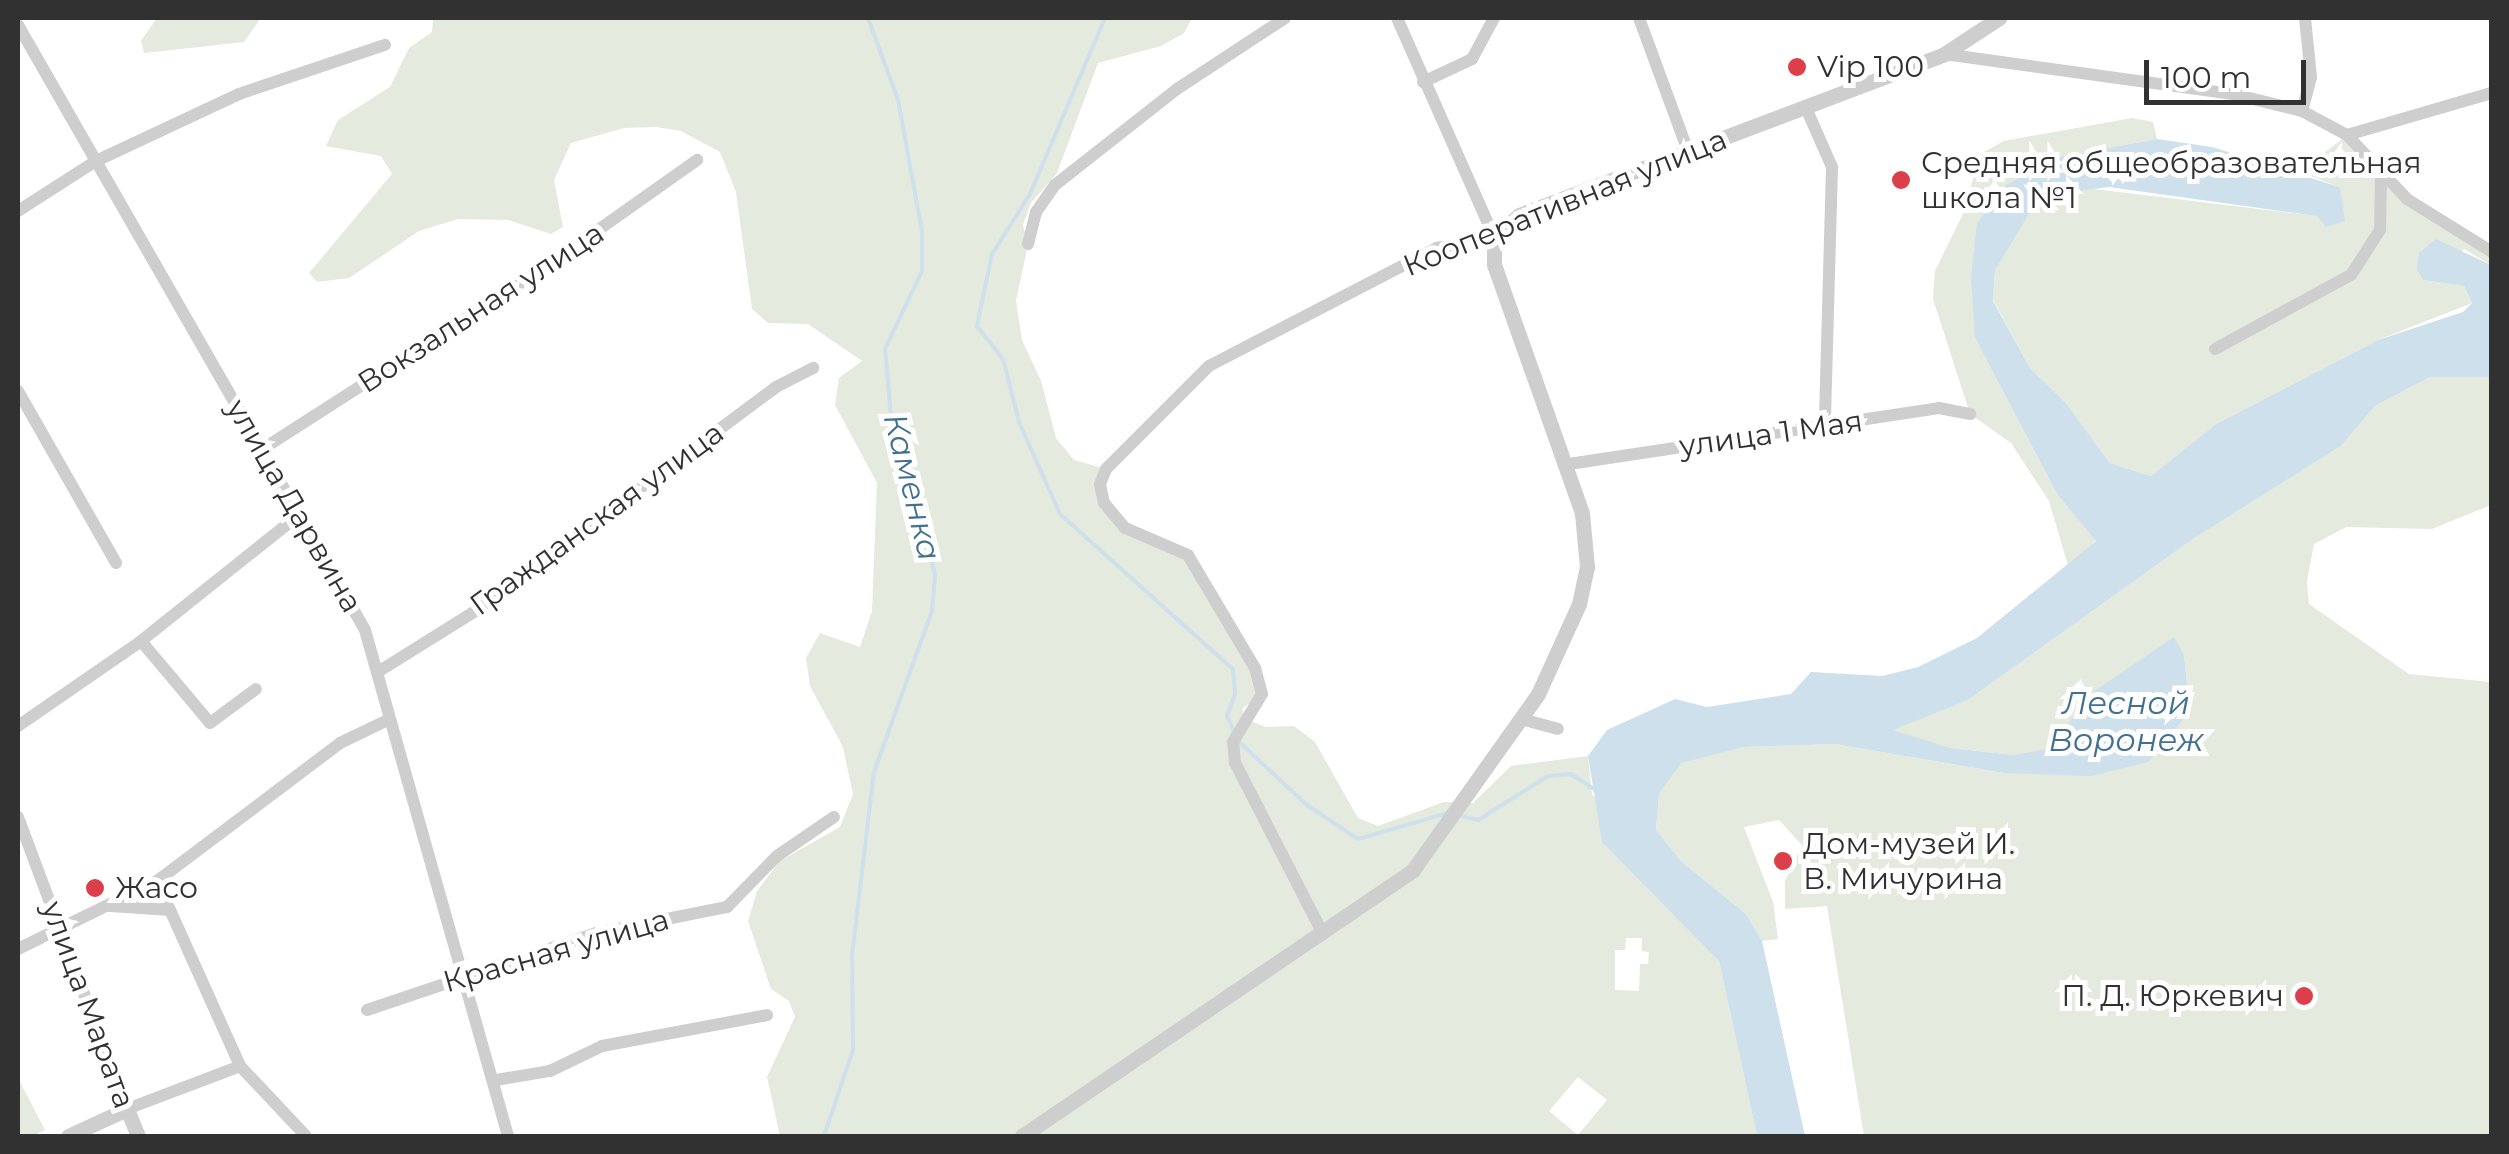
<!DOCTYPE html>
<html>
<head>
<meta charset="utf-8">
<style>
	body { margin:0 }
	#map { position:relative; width:2509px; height:1154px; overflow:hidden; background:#fff; font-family:Montserrat,sans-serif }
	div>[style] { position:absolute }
	.green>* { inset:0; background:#e4eadd }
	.water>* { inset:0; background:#cee0eb }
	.stream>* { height:4px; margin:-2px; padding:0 2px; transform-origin:2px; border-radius:2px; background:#cee0eb }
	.minor>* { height:12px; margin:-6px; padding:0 6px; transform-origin:6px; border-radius:6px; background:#cecece }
	.tertiary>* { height:15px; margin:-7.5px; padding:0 7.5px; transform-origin:7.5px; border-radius:7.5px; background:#cecece }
	.dots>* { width:28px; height:28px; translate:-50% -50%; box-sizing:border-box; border:5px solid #fff; border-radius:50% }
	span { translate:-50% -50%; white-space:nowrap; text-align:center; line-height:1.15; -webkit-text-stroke:10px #fff; paint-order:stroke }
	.poi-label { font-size:30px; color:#313131 }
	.left { translate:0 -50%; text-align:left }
	.right { translate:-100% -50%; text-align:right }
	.street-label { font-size:30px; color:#313131 }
	.water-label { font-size:32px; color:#427190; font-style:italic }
	.frame { position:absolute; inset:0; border:20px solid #313131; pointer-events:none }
	.scale { position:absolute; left:2144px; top:60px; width:162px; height:45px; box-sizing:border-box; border:5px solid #313131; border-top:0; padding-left:12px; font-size:30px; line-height:35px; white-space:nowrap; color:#313131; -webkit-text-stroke:8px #fff; paint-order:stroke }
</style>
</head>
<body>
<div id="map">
	<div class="green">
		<i style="clip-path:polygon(157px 18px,261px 18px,244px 42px,144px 53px,141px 41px)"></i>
		<i style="clip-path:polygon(evenodd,433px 18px,1192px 18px,1184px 33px,1161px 46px,1098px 63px,1057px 173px,1031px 203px,1023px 225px,1028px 244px,1016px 301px,1022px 340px,1041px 381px,1056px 438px,1074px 460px,1106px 469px,1100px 484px,1115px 518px,1188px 555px,1262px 694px,1243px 708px,1243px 718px,1266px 727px,1294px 726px,1315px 742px,1358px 818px,1378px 826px,1444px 802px,1473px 803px,1511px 766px,1588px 756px,1592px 794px,1719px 961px,1757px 1136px,780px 1136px,767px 1077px,795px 1017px,789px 1001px,771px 989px,748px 921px,757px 891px,780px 861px,840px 827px,853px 794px,843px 747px,810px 686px,806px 658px,820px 633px,860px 647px,872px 611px,877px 483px,835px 405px,839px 378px,862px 361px,808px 324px,768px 323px,752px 309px,736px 192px,720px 152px,681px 131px,656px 127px,624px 128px,571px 143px,554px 180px,563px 227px,551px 234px,508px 220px,458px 219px,419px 231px,349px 278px,317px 282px,309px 273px,392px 174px,381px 156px,326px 146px,338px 120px,390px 87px,409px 48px,432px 32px,433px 18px,1626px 938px,1642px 938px,1642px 951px,1649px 952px,1648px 964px,1640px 964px,1639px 991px,1615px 990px,1615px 950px,1625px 950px,1626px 938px,433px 18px,1578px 1077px,1607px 1100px,1578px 1135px,1549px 1111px,1578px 1077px)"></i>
		<i style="clip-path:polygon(2132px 118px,2153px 122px,2157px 139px,2058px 157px,2007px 184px,1975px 338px,2057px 494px,2096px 540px,2069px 569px,2049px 501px,2011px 443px,1970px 414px,1933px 299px,1935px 271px,1963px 214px,1980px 154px,2004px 141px)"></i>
		<i style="clip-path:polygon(2347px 135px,2381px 177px,2491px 252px,2491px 265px,2464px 249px,2423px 280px,2464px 286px,2472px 303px,2378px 340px,2216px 424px,2151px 476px,2110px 463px,2066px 403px,2030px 368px,1993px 300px,1995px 270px,2020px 219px,2040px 196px,2077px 187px,2318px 216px,2340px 187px,2300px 172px)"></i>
		<i style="clip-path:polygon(2430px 377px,2491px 377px,2491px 505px,2432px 529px,2346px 527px,2314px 544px,2307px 581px,2309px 604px,2409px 674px,2491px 682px,2491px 1136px,1864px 1136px,1827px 906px,1785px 909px,1785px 881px,1802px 845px,1779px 820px,1744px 827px,1773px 902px,1778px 939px,1762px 941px,1746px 914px,1682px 862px,1656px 830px,1659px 794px,1681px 762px,1744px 747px,1835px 744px,2004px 773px,2190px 711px,2184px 655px,2090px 694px,2051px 748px,2014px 755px,1951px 748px,1891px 730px,1968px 700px,2193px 539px,2341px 446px,2375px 406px)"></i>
		<i style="clip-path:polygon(18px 1078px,45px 1130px,33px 1136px,18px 1136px)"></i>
	</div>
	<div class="water">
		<i style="clip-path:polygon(2157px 139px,2212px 147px,2340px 187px,2345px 221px,2326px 227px,2317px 216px,2109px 187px,2040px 196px,1995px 270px,1993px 301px,2030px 368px,2066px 403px,2110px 463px,2151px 476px,2216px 424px,2378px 340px,2463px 312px,2472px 303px,2464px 286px,2423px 280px,2417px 269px,2419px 253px,2436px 239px,2491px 265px,2491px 377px,2430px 377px,2375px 406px,2341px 446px,2193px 539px,1968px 700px,1893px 730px,1951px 748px,2014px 755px,2050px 748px,2090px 694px,2174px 637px,2184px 655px,2190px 711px,2148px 762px,2091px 776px,2004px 773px,1835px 744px,1744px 747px,1681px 763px,1659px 794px,1656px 830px,1682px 862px,1746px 914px,1762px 941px,1805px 1136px,1757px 1136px,1719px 961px,1602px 842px,1588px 756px,1607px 730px,1675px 699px,1707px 707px,1791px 694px,1811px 672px,1882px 676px,1918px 667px,1977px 638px,2096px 541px,2057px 494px,1975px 338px,1971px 277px,1977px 223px,2007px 184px,2058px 157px)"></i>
	</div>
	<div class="stream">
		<i style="left:1105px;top:18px;width:191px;rotate:113.1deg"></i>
		<i style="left:1030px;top:194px;width:71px;rotate:122.3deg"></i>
		<i style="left:992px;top:254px;width:74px;rotate:101.8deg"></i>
		<i style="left:977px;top:326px;width:42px;rotate:51.8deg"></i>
		<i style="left:1003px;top:359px;width:65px;rotate:75.7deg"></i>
		<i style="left:1019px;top:422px;width:101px;rotate:66deg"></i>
		<i style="left:1060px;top:514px;width:232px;rotate:41.9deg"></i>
		<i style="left:1233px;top:669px;width:25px;rotate:85deg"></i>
		<i style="left:1235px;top:694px;width:23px;rotate:110deg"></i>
		<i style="left:1227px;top:716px;width:20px;rotate:66deg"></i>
		<i style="left:1239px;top:742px;width:93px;rotate:42.8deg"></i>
		<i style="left:1307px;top:805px;width:61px;rotate:33.7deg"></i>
		<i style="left:1358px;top:839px;width:94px;rotate:-16.1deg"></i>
		<i style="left:1457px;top:815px;width:22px;rotate:13deg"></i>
		<i style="left:1478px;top:820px;width:83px;rotate:-32.2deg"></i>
		<i style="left:1548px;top:776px;width:23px;rotate:-5deg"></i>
		<i style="left:1571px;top:774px;width:27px;rotate:33deg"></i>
		<i style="left:824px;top:1136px;width:91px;rotate:-71.4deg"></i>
		<i style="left:853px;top:1050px;width:94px;rotate:-90.6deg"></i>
		<i style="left:852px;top:956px;width:185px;rotate:-83.2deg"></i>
		<i style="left:874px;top:772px;width:171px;rotate:-70.2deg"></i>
		<i style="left:932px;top:611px;width:35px;rotate:-85deg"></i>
		<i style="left:935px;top:576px;width:62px;rotate:-101.1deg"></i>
		<i style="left:923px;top:515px;width:36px;rotate:-120deg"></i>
		<i style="left:905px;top:484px;width:48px;rotate:-104.6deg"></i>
		<i style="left:893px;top:438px;width:89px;rotate:-95.1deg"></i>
		<i style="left:885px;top:349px;width:86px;rotate:-64.6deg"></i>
		<i style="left:922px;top:271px;width:39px;rotate:-90deg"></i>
		<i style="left:922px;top:232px;width:134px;rotate:-100.3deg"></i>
		<i style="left:898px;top:100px;width:87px;rotate:-110.1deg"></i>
	</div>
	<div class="minor">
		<i style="left:1397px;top:18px;width:240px;rotate:66.1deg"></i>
		<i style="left:1639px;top:18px;width:142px;rotate:69.8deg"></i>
		<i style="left:18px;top:25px;width:697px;rotate:60.16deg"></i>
		<i style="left:365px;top:630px;width:526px;rotate:74.22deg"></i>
		<i style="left:1944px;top:54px;width:292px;rotate:7.9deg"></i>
		<i style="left:2233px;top:94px;width:71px;rotate:13.8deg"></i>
		<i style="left:2302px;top:111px;width:51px;rotate:28.1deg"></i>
		<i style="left:2347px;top:135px;width:88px;rotate:46.8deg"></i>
		<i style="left:2407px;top:199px;width:100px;rotate:31.9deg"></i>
		<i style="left:1423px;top:82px;width:54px;rotate:-25.1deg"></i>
		<i style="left:1472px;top:59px;width:47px;rotate:-61.8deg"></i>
		<i style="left:1806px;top:108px;width:64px;rotate:66.2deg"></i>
		<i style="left:1832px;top:167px;width:258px;rotate:91.6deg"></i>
		<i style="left:2302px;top:111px;width:35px;rotate:-75deg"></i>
		<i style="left:2311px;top:77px;width:59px;rotate:-95.8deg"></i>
		<i style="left:2347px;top:135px;width:151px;rotate:-16.2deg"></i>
		<i style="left:18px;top:211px;width:93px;rotate:-32.7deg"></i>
		<i style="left:96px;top:161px;width:158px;rotate:-25.1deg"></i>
		<i style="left:239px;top:94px;width:154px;rotate:-18.6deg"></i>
		<i style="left:1028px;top:244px;width:33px;rotate:-76deg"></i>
		<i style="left:1036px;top:212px;width:33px;rotate:-55deg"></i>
		<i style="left:1055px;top:185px;width:155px;rotate:-38.2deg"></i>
		<i style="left:1177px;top:89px;width:129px;rotate:-33.3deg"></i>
		<i style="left:2215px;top:349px;width:155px;rotate:-28.6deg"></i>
		<i style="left:2351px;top:275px;width:54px;rotate:-57.2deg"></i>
		<i style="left:2380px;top:230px;width:53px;rotate:-88.9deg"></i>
		<i style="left:18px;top:391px;width:198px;rotate:60.3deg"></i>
		<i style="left:261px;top:450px;width:335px;rotate:-32.7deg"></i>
		<i style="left:543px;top:269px;width:189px;rotate:-35.3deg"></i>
		<i style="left:1569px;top:464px;width:374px;rotate:-8.6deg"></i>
		<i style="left:1939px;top:408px;width:32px;rotate:11deg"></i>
		<i style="left:141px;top:641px;width:107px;rotate:49.9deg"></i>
		<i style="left:210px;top:723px;width:57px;rotate:-36.5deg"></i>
		<i style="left:381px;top:670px;width:113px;rotate:-32deg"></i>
		<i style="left:477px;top:610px;width:373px;rotate:-36.7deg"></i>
		<i style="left:776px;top:387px;width:42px;rotate:-27.2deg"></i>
		<i style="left:1521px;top:719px;width:38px;rotate:15deg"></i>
		<i style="left:18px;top:726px;width:150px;rotate:-34.6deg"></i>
		<i style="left:141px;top:641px;width:202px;rotate:-38.6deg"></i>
		<i style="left:18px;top:817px;width:312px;rotate:69.5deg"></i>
		<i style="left:127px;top:1109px;width:121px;rotate:-20.8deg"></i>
		<i style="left:157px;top:881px;width:203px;rotate:65.8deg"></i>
		<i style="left:240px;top:1066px;width:96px;rotate:46.7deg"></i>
		<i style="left:110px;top:906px;width:60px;rotate:3.8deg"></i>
		<i style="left:1321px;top:930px;width:188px;rotate:-117.2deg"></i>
		<i style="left:1235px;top:763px;width:21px;rotate:-95deg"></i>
		<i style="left:1233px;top:742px;width:56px;rotate:-58.9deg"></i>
		<i style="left:1262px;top:694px;width:27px;rotate:-105deg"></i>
		<i style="left:1255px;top:668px;width:131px;rotate:-120.7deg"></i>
		<i style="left:1188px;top:555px;width:69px;rotate:-156.8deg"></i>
		<i style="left:1125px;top:528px;width:33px;rotate:-130deg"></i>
		<i style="left:1104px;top:503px;width:19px;rotate:-102deg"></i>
		<i style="left:1100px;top:484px;width:16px;rotate:-68deg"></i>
		<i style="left:1106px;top:469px;width:146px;rotate:-45deg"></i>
		<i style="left:1209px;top:366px;width:257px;rotate:-27.4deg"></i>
		<i style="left:1437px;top:248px;width:58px;rotate:-10.9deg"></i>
		<i style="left:18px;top:949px;width:155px;rotate:-26.1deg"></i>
		<i style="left:157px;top:881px;width:229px;rotate:-37deg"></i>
		<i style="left:340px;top:743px;width:51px;rotate:-25.6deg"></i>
		<i style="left:367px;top:1010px;width:242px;rotate:-18.6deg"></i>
		<i style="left:596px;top:933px;width:134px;rotate:-11.2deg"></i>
		<i style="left:727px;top:907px;width:71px;rotate:-45.6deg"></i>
		<i style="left:777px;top:856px;width:69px;rotate:-34.4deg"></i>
		<i style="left:496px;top:1080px;width:55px;rotate:-9.5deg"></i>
		<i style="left:550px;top:1071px;width:58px;rotate:-25.7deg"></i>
		<i style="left:602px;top:1046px;width:168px;rotate:-10.6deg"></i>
	</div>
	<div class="tertiary">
		<i style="left:68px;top:1136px;width:65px;rotate:-24.6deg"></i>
		<i style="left:127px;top:1109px;width:29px;rotate:68deg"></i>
		<i style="left:1022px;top:1136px;width:473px;rotate:-34.2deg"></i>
		<i style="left:1413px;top:870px;width:216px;rotate:-54.6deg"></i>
		<i style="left:1538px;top:694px;width:99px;rotate:-65.5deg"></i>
		<i style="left:1579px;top:604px;width:38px;rotate:-78deg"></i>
		<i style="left:1587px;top:567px;width:54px;rotate:-95.3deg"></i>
		<i style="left:1582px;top:513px;width:263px;rotate:-109.5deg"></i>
		<i style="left:1494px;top:265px;width:28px;rotate:-90deg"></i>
		<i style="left:1494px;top:237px;width:33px;rotate:-41deg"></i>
		<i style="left:1519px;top:215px;width:454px;rotate:-20.7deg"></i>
		<i style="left:1944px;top:54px;width:66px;rotate:-33.2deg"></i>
	</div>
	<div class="dots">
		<i style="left:1797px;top:67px;background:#dc3f49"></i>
		<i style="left:1901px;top:180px;background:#dc3f49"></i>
		<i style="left:1783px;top:861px;background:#dc3f49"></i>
		<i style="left:95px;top:888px;background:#dc3f49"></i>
		<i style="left:2304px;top:996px;background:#dc3f49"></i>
	</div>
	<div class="poi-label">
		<span class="left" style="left:1817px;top:67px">Vip 100</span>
		<span class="left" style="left:1921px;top:180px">Средняя общеобразовательная<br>школа №1</span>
		<span class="left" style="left:1803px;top:861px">Дом-музей И.<br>В. Мичурина</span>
		<span class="left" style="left:115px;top:888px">Жасо</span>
		<span class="right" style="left:2284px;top:996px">П. Д. Юркевич</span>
	</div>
	<div class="street-label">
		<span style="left:1565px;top:203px;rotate:-22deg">Кооперативная улица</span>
		<span style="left:481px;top:308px;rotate:-33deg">Вокзальная улица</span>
		<span style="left:1771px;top:434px;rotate:-8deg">улица 1 Мая</span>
		<span style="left:294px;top:506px;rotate:60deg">улица Дарвина</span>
		<span style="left:597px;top:519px;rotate:-36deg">Гражданская улица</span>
		<span style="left:556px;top:951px;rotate:-16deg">Красная улица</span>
		<span style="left:88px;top:1005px;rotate:70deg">улица Марата</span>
	</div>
	<div class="water-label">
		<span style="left:912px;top:487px;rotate:76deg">Каменка</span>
		<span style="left:2126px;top:722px">Лесной<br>Воронеж</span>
	</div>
	<div class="frame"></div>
	<div class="scale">100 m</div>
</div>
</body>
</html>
